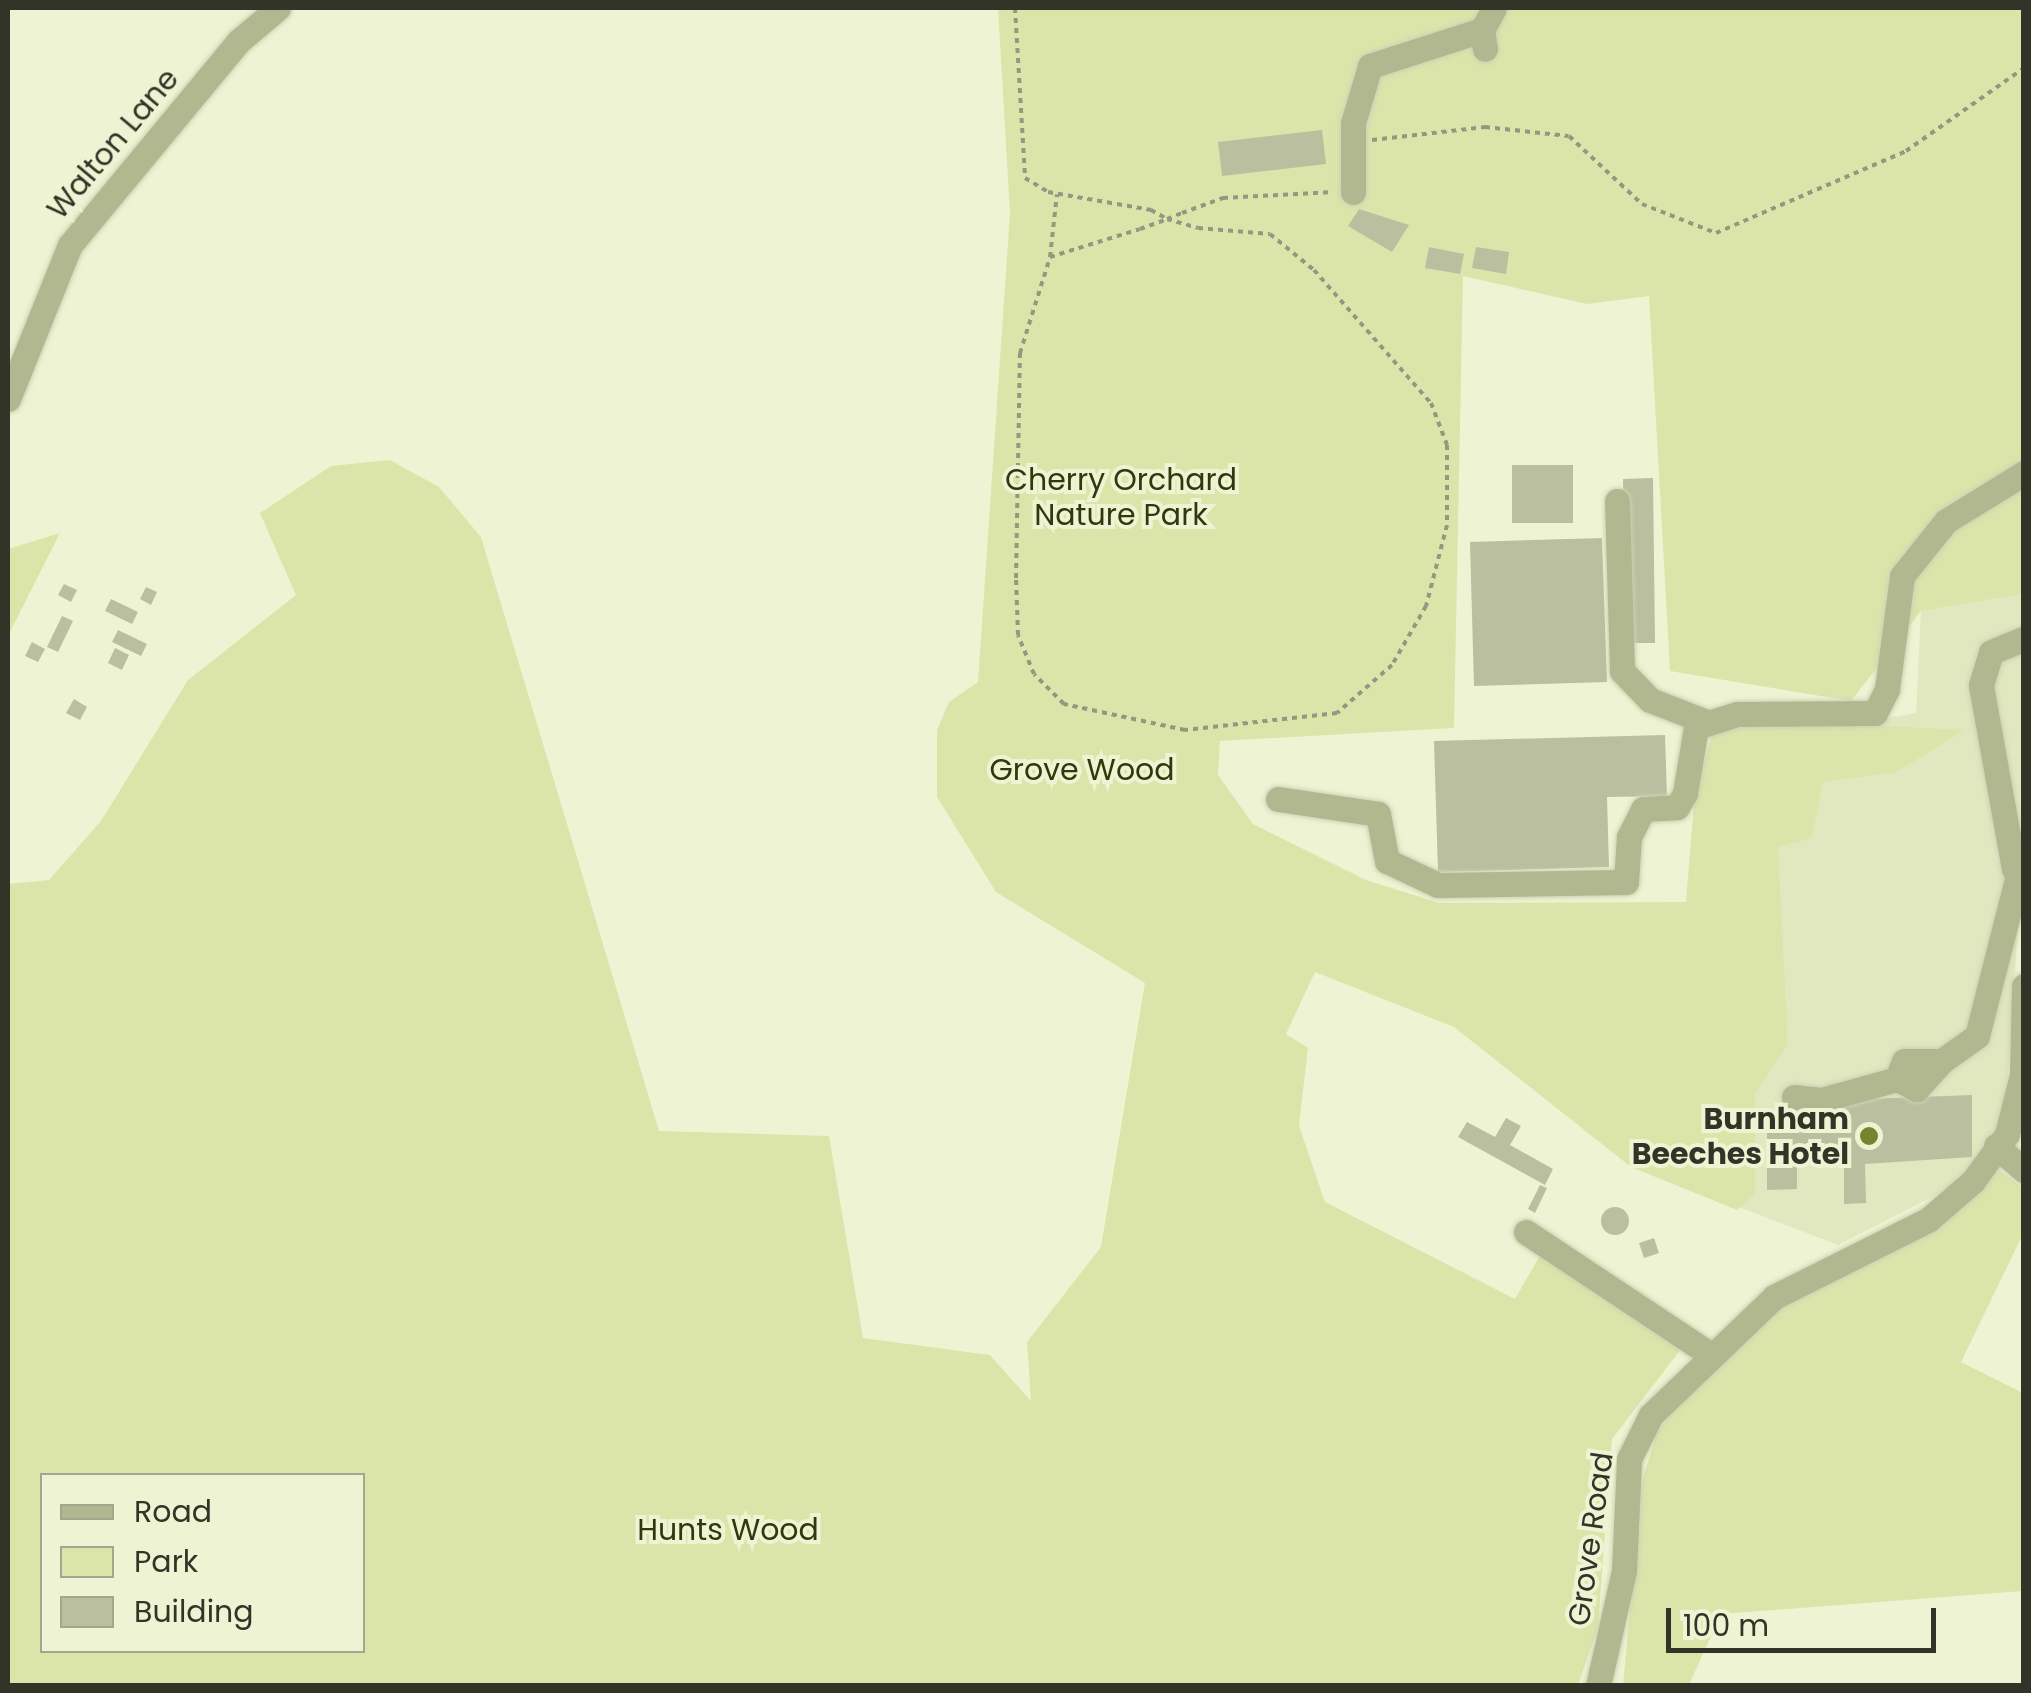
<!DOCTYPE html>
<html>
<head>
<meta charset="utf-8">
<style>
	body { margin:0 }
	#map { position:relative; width:2031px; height:1693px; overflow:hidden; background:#eef4d3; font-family:Poppins,sans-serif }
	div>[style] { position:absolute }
	.built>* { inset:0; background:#e1e8c0 }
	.green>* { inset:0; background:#dbe5aa }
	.building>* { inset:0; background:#b9bf9f }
	.round { border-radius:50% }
	.path>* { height:4px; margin-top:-2px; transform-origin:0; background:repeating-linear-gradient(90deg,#939880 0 5px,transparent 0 10px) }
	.roads { filter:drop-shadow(0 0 2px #ccd1b4) drop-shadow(0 0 2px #ccd1b4) }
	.minor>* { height:25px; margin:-12.5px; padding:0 12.5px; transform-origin:12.5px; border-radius:12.5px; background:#b1b88f }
	.dots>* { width:28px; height:28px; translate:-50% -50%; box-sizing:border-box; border:5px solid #eef4d3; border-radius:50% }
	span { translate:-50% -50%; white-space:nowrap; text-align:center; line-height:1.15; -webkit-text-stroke:8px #eef4d3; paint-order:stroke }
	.street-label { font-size:30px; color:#313427 }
	.park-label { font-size:30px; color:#32370c }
	.poi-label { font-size:30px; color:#313427; font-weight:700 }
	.right { translate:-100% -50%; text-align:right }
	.frame { position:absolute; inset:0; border:10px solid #313427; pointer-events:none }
	.legend { position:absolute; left:40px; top:1473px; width:325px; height:180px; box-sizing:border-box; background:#eef4d3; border:2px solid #a2a78e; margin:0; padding:12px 18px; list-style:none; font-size:30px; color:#313427 }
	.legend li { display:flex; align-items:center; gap:20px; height:50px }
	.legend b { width:50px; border:2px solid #a2a78e }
	.scale { position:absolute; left:1666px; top:1608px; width:270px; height:45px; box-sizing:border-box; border:5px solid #313427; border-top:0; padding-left:12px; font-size:30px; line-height:35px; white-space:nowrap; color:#313427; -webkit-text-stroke:8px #eef4d3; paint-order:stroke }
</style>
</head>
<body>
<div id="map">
	<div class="built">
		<i style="clip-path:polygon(2023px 594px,2023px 857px,2005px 1114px,1957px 1184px,1838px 1245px,1671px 1181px,1732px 745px,1916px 713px,1921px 611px)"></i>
	</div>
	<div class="green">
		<i style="clip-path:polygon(evenodd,998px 8px,2023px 8px,2023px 594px,1921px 611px,1851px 701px,1670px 671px,1649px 296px,1587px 304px,1463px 276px,1454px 728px,1220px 741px,1218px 775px,1253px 824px,1366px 880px,1439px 903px,1686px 902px,1695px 790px,1712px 736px,1734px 724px,1799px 722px,1964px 730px,1897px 772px,1823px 782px,1812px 838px,1778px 847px,1788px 1044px,1755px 1094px,1755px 1194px,1737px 1210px,1631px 1167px,1454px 1027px,1315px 972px,1286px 1034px,1308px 1048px,1299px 1126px,1325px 1202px,1515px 1299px,1542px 1252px,1681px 1349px,1612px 1439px,1598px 1628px,1578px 1685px,8px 1686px,8px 884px,49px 880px,101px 821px,188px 680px,296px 595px,260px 513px,331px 466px,390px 460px,439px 487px,481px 537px,659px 1131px,829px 1136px,863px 1338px,990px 1355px,1031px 1401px,1027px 1342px,1101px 1247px,1145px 983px,996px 892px,937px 797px,937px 730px,949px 702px,978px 682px,1010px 213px,998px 8px,42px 1476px,362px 1476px,362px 1650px,42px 1650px,42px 1476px)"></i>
		<i style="clip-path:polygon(60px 533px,8px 636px,8px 549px)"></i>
		<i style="clip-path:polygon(1999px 1170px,2023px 1188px,2023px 1234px,1961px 1362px,2023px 1393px,2023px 1591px,1721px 1614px,1689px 1685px,1623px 1686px,1641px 1485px,1657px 1432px,1712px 1366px,1797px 1293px,1937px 1226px)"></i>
	</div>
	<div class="building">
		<i style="clip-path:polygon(1322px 130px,1326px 164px,1222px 176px,1218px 142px)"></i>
		<i style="clip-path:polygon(1359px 209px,1409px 225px,1392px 252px,1348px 226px)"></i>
		<i style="clip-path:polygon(1429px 247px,1464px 254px,1460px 274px,1425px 268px)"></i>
		<i style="clip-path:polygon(1476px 247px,1509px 252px,1506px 274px,1472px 268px)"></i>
		<i style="clip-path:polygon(1512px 465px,1573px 465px,1573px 523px,1512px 523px)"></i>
		<i style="clip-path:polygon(1653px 478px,1655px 643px,1625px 643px,1623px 479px)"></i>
		<i style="clip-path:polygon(1602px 538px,1607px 682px,1474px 686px,1470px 542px)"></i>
		<i style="clip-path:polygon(64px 584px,77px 590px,71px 602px,58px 595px)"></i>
		<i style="clip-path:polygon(146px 587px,157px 592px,151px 605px,140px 599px)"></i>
		<i style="clip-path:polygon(111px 599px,138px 612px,132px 624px,105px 611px)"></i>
		<i style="clip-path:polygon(62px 616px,73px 621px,58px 652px,47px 647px)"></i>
		<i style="clip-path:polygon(118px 630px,147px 644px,141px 656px,112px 642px)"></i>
		<i style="clip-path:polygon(32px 642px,45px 649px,38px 662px,25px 656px)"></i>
		<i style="clip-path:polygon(115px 648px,129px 655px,122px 670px,108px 663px)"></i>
		<i style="clip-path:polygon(74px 699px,87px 707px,80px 720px,66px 713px)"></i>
		<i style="clip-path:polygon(1665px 735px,1667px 796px,1607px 797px,1609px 867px,1438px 872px,1434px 741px)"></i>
		<i style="clip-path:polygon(1972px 1095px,1972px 1157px,1865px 1164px,1866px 1203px,1844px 1204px,1844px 1160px,1797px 1160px,1797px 1189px,1767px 1190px,1767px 1114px,1839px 1114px,1838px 1100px)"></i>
		<i style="clip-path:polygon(1506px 1118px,1521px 1126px,1510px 1145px,1553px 1169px,1545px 1185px,1458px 1137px,1467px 1122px,1495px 1137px)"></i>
		<i style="clip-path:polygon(1540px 1185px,1547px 1188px,1535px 1213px,1528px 1209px)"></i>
		<i class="round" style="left:1601px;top:1207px;width:28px;height:28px"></i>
		<i style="clip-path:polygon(1654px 1238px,1659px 1253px,1644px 1258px,1639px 1243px)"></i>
	</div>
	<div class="path">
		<i style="left:1015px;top:8px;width:170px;rotate:86.6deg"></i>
		<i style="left:1025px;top:178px;width:27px;rotate:31deg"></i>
		<i style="left:1048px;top:192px;width:105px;rotate:9.9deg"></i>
		<i style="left:1151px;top:210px;width:18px;rotate:29deg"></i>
		<i style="left:1167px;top:219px;width:32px;rotate:16deg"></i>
		<i style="left:1198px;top:228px;width:72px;rotate:4.8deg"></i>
		<i style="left:1270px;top:234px;width:57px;rotate:39.3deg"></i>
		<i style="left:1314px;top:270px;width:177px;rotate:48.7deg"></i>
		<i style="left:1431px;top:403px;width:45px;rotate:69.1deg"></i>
		<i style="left:1447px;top:445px;width:80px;rotate:90deg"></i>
		<i style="left:1447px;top:525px;width:84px;rotate:104.5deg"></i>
		<i style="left:1426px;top:606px;width:68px;rotate:120deg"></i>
		<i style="left:1392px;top:665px;width:73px;rotate:138.9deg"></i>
		<i style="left:1337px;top:713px;width:153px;rotate:173.6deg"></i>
		<i style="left:1185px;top:730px;width:124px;rotate:-167.9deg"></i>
		<i style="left:1064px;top:704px;width:42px;rotate:-135deg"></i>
		<i style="left:1034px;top:674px;width:42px;rotate:-112.3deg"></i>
		<i style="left:1018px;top:635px;width:57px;rotate:-92deg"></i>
		<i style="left:1016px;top:578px;width:225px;rotate:-89deg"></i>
		<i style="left:1020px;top:353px;width:101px;rotate:-72.6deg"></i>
		<i style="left:1050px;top:257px;width:94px;rotate:-17.3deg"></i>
		<i style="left:1140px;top:229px;width:29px;rotate:-20deg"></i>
		<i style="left:1167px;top:219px;width:16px;rotate:-22deg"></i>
		<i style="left:1182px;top:213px;width:44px;rotate:-20.1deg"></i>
		<i style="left:1223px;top:198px;width:110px;rotate:-3.1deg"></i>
		<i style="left:1372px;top:140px;width:114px;rotate:-6.6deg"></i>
		<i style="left:1485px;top:127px;width:84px;rotate:6.1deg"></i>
		<i style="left:1569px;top:136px;width:100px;rotate:43deg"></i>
		<i style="left:1642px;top:204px;width:79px;rotate:21.4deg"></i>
		<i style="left:1716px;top:233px;width:207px;rotate:-23.3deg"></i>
		<i style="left:1906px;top:151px;width:144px;rotate:-35.1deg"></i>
		<i style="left:1050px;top:257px;width:63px;rotate:-83.7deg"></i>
	</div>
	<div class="roads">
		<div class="minor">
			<i style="left:1482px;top:30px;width:25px;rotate:-61deg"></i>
			<i style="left:1353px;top:192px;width:69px;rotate:-90deg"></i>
			<i style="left:1353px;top:123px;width:59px;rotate:-73.4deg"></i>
			<i style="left:1370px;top:66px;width:118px;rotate:-17.8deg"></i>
			<i style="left:1482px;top:30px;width:19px;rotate:81deg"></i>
			<i style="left:8px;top:399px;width:166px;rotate:-68.1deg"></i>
			<i style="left:70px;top:245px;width:265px;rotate:-50.4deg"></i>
			<i style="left:239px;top:41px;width:51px;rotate:-40.2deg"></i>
			<i style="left:1617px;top:501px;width:170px;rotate:88.3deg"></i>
			<i style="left:1622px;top:671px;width:40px;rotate:46deg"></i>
			<i style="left:1650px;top:700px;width:63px;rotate:21.3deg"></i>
			<i style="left:1278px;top:799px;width:101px;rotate:8.5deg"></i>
			<i style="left:1378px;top:814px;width:48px;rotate:79.2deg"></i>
			<i style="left:1387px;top:861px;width:56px;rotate:25.2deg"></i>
			<i style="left:1438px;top:885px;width:188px;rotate:-0.9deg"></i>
			<i style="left:1626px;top:882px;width:45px;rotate:-86.2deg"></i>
			<i style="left:1629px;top:837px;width:31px;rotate:-63deg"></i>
			<i style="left:1643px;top:809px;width:34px;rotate:-3deg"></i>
			<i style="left:1677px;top:807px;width:16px;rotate:-60deg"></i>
			<i style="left:1685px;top:793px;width:67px;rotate:-80.5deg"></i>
			<i style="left:1696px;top:727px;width:43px;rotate:-17.6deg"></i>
			<i style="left:1737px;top:714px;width:138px;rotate:-0.4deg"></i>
			<i style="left:1875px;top:713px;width:27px;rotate:-63deg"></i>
			<i style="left:1887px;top:689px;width:114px;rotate:-82.4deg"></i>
			<i style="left:1902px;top:576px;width:70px;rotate:-51.3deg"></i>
			<i style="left:1946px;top:521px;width:92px;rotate:-31.6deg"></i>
			<i style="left:2014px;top:869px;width:187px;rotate:-100.2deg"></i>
			<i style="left:1981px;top:685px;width:34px;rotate:-73deg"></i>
			<i style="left:1991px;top:652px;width:35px;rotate:-22deg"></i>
			<i style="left:1942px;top:1061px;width:38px;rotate:132deg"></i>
			<i style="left:1917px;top:1089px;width:22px;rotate:-153deg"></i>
			<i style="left:1897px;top:1079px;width:19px;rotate:-69deg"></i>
			<i style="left:1904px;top:1061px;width:38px"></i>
			<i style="left:1942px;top:1061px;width:43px;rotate:-35.5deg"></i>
			<i style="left:1977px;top:1036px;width:191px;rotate:-75.7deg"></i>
			<i style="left:1794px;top:1097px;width:27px;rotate:6deg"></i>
			<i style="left:1821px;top:1100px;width:79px;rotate:-15.4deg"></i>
			<i style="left:1996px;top:1146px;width:37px;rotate:41deg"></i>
			<i style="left:1526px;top:1232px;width:219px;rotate:33.6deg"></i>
			<i style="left:1598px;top:1686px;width:118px;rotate:-77.3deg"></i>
			<i style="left:1624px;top:1571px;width:112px;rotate:-87.4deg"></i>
			<i style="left:1629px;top:1459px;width:49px;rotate:-63.4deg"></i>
			<i style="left:1651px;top:1415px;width:170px;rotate:-43.8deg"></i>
			<i style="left:1774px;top:1297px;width:172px;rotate:-26.6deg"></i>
			<i style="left:1928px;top:1220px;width:60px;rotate:-40.9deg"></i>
			<i style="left:1973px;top:1181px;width:58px;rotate:-54.1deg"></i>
			<i style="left:2007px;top:1134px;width:61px;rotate:-75.7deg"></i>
			<i style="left:2022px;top:1075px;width:89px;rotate:-88.7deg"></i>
		</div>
	</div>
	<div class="dots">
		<i style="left:1869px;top:1136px;background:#78822f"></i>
	</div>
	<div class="street-label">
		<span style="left:113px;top:144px;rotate:-50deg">Walton Lane</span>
		<span style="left:1591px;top:1539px;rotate:-82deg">Grove Road</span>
	</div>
	<div class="park-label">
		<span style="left:1121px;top:497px">Cherry Orchard<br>Nature Park</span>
		<span style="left:1082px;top:770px">Grove Wood</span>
		<span style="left:728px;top:1530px">Hunts Wood</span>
	</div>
	<div class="poi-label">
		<span class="right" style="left:1849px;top:1136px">Burnham<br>Beeches Hotel</span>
	</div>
	<div class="frame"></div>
	<ul class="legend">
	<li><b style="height:12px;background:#b1b88f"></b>Road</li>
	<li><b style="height:28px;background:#dbe5aa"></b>Park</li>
	<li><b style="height:28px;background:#b9bf9f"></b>Building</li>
	</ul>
	<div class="scale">100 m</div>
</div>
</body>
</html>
